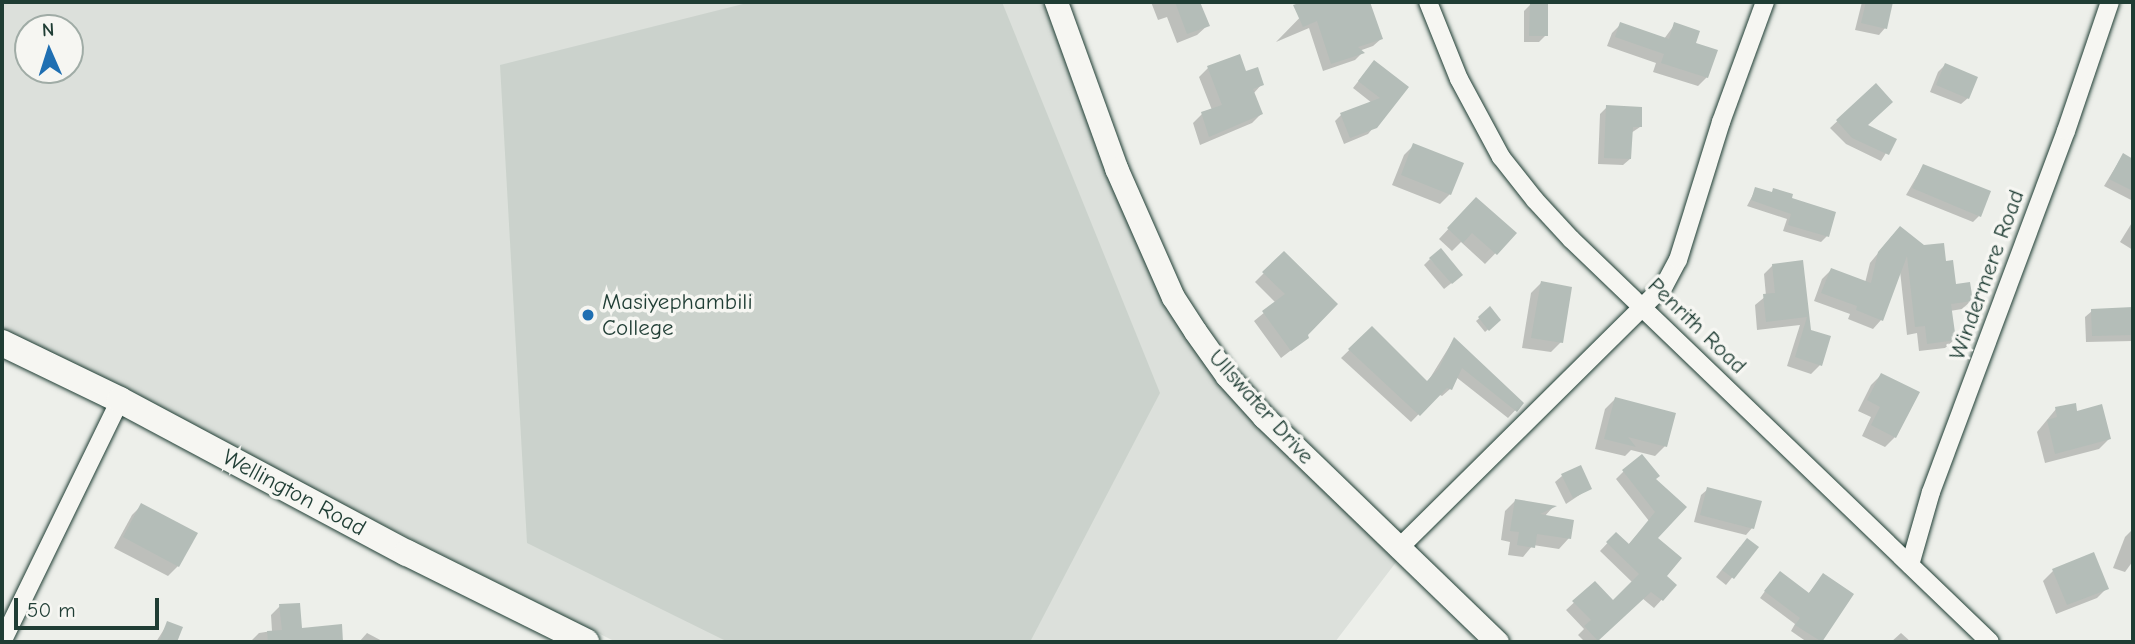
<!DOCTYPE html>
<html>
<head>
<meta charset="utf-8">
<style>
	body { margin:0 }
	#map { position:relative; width:2135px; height:644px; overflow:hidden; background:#edefea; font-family:"Comic Neue",sans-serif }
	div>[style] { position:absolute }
	.built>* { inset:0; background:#dce0db }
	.green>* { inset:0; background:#cbd2cc }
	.shadow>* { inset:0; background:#0003 }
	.building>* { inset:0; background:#b4bdb8 }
	.roads { filter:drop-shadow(0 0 2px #1f3d34) drop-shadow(0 0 2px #1f3d34) }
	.minor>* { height:18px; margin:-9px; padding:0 9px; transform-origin:9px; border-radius:9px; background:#f6f6f2 }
	.tertiary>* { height:23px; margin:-11.5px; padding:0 11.5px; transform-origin:11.5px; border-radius:11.5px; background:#f6f6f2 }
	.secondary>* { height:26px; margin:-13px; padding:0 13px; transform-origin:13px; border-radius:13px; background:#f6f6f2 }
	.dots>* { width:19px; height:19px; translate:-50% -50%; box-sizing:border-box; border:4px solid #f6f6f2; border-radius:50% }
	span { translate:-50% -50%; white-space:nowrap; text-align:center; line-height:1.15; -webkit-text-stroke:7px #f6f6f2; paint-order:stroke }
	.street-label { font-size:23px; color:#1f3d34 }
	.poi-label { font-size:23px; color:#1f3d34 }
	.left { translate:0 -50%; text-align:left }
	.frame { position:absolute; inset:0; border:4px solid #1f3d34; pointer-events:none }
	.north { position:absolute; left:14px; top:14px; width:70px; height:70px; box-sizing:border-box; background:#f6f6f2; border:2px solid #a0aca6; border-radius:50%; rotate:357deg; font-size:19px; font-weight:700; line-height:28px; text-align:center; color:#1f3d34 }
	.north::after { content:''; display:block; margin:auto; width:24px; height:32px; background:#1f6fb2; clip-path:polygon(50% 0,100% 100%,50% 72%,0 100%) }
	.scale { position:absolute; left:14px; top:598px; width:145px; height:32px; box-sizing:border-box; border:4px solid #1f3d34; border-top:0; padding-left:9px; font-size:21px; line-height:24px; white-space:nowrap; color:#1f3d34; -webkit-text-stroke:5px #f6f6f2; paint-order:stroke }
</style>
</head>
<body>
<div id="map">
	<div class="built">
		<i style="clip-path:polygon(evenodd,2px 2px,1047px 2px,1163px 297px,1397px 561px,1335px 642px,616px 642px,2px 333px,2px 2px,28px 28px,70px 28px,70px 70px,28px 70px,28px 28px)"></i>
	</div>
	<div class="green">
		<i style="clip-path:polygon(751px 2px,1002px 2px,1160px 393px,1030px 642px,728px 642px,527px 543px,500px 65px)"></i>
	</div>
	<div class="shadow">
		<i style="clip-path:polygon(1151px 2px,1198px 2px,1208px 25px,1197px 35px,1177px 43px,1167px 17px,1158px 20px)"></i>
		<i style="clip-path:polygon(1315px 2px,1368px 2px,1381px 39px,1373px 46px,1359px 51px,1362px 53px,1355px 60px,1323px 71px,1309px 28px,1276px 42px)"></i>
		<i style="clip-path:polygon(1862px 2px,1892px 2px,1885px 28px,1879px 35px,1855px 30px)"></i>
		<i style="clip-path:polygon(1530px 5px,1546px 35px,1539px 42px,1524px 42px,1524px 11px)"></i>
		<i style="clip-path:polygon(1621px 24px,1664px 39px,1675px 24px,1693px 44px,1707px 77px,1698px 86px,1653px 72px,1656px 63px,1607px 46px,1612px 33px)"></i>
		<i style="clip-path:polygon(1945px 65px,1968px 98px,1961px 104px,1930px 92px,1938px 72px)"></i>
		<i style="clip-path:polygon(1208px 68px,1245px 73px,1262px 84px,1253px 94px,1261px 114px,1252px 123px,1200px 145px,1193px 123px,1202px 114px,1212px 110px,1199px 77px)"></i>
		<i style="clip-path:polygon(1368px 69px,1407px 88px,1368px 134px,1344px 144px,1335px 121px,1341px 115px,1372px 103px,1353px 88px)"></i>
		<i style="clip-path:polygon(1876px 85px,1866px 126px,1894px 140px,1881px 161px,1846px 144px,1830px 128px)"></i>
		<i style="clip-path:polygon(1607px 107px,1640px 127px,1631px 133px,1630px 159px,1623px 165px,1598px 164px,1600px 114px)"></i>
		<i style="clip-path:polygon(1414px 145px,1450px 194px,1440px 204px,1392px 185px,1404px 155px)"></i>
		<i style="clip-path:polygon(2123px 155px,2133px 161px,2133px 201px,2104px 186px)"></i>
		<i style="clip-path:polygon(1923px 166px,1979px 216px,1973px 222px,1906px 195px)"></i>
		<i style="clip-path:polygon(1756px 189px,1770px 194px,1774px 190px,1789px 200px,1827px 236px,1821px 242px,1783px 231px,1787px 219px,1747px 206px)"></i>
		<i style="clip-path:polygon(1467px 209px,1515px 233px,1485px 264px,1461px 242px,1452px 251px,1439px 239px)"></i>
		<i style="clip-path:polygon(2133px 221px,2133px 250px,2120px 242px)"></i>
		<i style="clip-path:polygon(1892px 236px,1945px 263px,1954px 285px,1971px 301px,1962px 309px,1950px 311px,1954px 340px,1945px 348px,1919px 351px,1917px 333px,1907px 335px,1900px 271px,1881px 320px,1873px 329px,1848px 319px,1850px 314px,1814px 301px,1822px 279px,1831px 270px,1865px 283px,1870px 263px)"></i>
		<i style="clip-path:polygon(1284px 253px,1307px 338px,1281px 358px,1254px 321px,1276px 303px,1255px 282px)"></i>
		<i style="clip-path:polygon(1430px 259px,1454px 281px,1444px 289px,1424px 265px)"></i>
		<i style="clip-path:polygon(1802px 262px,1809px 331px,1820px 365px,1811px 374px,1787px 366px,1800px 325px,1757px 330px,1755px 305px,1766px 296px,1764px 274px,1773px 265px)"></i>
		<i style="clip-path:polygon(1541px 283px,1561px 342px,1551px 352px,1522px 348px,1531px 293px)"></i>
		<i style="clip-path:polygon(1490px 309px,1499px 320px,1485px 332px,1476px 321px)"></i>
		<i style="clip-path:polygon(2133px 309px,2133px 341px,2086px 342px,2085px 317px,2092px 311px)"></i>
		<i style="clip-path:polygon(1372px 328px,1427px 383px,1454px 339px,1522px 403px,1508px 418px,1456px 377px,1450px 389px,1442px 396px,1438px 394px,1411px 422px,1341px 358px)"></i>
		<i style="clip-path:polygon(1881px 375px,1895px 437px,1885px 447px,1862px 436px,1871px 417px,1858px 411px,1871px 385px)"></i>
		<i style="clip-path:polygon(1615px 399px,1665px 446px,1655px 456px,1631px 450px,1625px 456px,1595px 449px,1605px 409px)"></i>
		<i style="clip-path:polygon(2056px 409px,2076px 413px,2109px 439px,2099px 449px,2045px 463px,2037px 432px)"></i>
		<i style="clip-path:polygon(1624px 471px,1654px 479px,1684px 507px,1655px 538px,1664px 576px,1675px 585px,1654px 608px,1642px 598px,1595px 642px,1585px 642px,1578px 635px,1584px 629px,1566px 610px,1595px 583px,1613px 602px,1633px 583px,1600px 551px,1616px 534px,1628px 545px,1649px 521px,1616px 479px)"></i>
		<i style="clip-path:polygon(1562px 476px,1590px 488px,1566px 504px,1555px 482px)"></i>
		<i style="clip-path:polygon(1708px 489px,1752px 528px,1746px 535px,1694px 522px,1701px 495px)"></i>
		<i style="clip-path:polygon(1515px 501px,1553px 507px,1544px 517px,1569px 538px,1559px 549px,1533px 545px,1523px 557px,1508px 555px,1510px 542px,1501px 540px,1505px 511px)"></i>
		<i style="clip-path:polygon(142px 505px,178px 566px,168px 576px,114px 548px,132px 515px)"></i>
		<i style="clip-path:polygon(2132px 530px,2133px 561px,2125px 572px,2113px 568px,2125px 537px)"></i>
		<i style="clip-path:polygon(1740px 547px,1756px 548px,1726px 585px,1716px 577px)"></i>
		<i style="clip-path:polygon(2053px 571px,2107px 588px,2097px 598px,2056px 614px,2043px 581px)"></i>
		<i style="clip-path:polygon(1823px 576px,1823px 642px,1807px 642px,1791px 631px,1795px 624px,1760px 598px,1774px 579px,1808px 594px)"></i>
		<i style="clip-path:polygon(280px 606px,301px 630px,340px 626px,341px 642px,250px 642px,259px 633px,272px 631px,271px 615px)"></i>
		<i style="clip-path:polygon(168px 623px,180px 628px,175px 642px,156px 642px)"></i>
		<i style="clip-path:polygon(367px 633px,384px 642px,359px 642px)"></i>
		<i style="clip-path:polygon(1901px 633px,1911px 642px,1891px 642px)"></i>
	</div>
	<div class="building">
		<i style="clip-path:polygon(1175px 2px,1200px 2px,1210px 26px,1187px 34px)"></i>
		<i style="clip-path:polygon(1302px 2px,1370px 2px,1383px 39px,1358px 47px,1365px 53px,1331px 64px,1317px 21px,1303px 27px,1293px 5px)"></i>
		<i style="clip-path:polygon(1866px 2px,1893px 2px,1887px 29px,1861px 23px)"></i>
		<i style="clip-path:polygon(1530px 3px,1548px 3px,1548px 36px,1529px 36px)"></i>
		<i style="clip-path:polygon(1620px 22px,1669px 39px,1674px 22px,1700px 31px,1696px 43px,1718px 50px,1708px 78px,1661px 63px,1664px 54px,1615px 37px)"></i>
		<i style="clip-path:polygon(1240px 54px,1246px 71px,1258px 67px,1264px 85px,1253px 89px,1263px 114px,1209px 137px,1201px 112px,1222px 105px,1207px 66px)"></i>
		<i style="clip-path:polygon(1374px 60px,1409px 87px,1377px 128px,1350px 138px,1340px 113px,1380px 98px,1358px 81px)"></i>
		<i style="clip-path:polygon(1945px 63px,1978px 77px,1969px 99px,1936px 85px)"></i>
		<i style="clip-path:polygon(1876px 83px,1893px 102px,1868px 125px,1897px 139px,1889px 155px,1852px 138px,1836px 120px)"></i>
		<i style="clip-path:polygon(1606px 105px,1642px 107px,1642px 127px,1633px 127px,1631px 159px,1604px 158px)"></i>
		<i style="clip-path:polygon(1413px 143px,1464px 163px,1451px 195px,1401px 175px)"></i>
		<i style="clip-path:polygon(2123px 153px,2133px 159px,2133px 191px,2109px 179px)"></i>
		<i style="clip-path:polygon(1923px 164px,1991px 191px,1981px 217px,1912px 188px)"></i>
		<i style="clip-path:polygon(1755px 187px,1772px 192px,1773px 188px,1793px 194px,1792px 198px,1836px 212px,1829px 237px,1788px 225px,1791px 214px,1751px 200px)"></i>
		<i style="clip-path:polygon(1476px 197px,1517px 233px,1497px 255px,1472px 233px,1463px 243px,1447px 228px)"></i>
		<i style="clip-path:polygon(1900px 226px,1924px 245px,1944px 243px,1946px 261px,1953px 260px,1956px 284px,1970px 282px,1973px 301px,1951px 304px,1956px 340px,1927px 344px,1925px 326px,1915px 327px,1907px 256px,1883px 321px,1856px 310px,1857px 306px,1821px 293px,1831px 268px,1871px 283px,1878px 252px)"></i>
		<i style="clip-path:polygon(1441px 248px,1463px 275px,1452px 284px,1429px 258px)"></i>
		<i style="clip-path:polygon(1284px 251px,1338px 304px,1308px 335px,1309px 338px,1291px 351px,1262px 311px,1285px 294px,1262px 272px)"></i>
		<i style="clip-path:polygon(1803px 260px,1811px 330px,1831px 336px,1822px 366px,1795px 357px,1807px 317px,1766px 322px,1763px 294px,1775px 293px,1772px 264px)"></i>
		<i style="clip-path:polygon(1541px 281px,1572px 287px,1563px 343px,1531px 338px)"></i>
		<i style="clip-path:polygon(1490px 306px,1501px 320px,1489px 331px,1478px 317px)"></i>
		<i style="clip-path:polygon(2133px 307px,2133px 335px,2092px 336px,2091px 309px)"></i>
		<i style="clip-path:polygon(1372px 326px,1427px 381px,1439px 368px,1454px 337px,1524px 403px,1517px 412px,1462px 368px,1452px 390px,1447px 388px,1420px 416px,1348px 349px)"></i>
		<i style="clip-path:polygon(1881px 373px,1920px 392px,1896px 438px,1871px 425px,1880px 407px,1867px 400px)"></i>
		<i style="clip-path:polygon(1615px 397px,1676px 413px,1667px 447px,1628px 437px,1636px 447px,1604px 439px)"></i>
		<i style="clip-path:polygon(2076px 403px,2077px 411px,2102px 404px,2111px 439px,2055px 454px,2047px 420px,2057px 417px,2055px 407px)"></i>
		<i style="clip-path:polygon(1642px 454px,1660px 476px,1656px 479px,1687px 507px,1658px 538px,1682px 558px,1667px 576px,1677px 585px,1663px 601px,1651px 592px,1598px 641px,1584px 626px,1591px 620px,1572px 601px,1595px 581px,1613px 600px,1639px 574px,1606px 542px,1616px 532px,1629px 544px,1655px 512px,1622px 470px)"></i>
		<i style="clip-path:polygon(1581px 465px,1592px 489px,1573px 498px,1561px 474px)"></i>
		<i style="clip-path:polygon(1707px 487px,1762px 501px,1754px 529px,1700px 515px)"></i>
		<i style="clip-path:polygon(1515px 499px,1557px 506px,1540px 514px,1574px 520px,1571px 539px,1537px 534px,1535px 548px,1517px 545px,1519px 532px,1510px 531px)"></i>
		<i style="clip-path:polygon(141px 503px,198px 533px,179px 567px,123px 537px)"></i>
		<i style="clip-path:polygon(1747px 538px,1759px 547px,1734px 579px,1722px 570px)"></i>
		<i style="clip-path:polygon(2094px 552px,2109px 589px,2067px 605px,2052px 569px)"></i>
		<i style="clip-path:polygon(1780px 571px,1809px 593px,1823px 573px,1854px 594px,1822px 642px,1795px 625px,1800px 618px,1764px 591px)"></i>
		<i style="clip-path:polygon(300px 603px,302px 628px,342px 624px,343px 642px,268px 642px,267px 631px,282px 630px,279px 604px)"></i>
		<i style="clip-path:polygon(167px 621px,183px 627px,177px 642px,159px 642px)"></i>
	</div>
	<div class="roads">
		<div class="minor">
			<i style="left:1428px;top:2px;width:83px;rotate:68.1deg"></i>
			<i style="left:1459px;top:79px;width:89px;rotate:61.7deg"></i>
			<i style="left:1501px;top:157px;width:55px;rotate:51.7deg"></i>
			<i style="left:1535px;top:200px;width:53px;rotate:47.3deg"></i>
			<i style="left:1571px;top:239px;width:581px;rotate:43.88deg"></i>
			<i style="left:1398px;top:549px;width:374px;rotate:-44.7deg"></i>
			<i style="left:1664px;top:286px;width:30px;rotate:-62deg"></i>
			<i style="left:1678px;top:260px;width:145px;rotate:-72.7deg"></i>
			<i style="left:1721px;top:122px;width:128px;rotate:-69.9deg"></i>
			<i style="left:1910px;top:565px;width:76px;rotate:-74deg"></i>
			<i style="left:1931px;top:492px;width:385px;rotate:-69.5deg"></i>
			<i style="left:2066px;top:131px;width:136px;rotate:-71.2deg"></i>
			<i style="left:2px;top:642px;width:269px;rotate:-64deg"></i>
		</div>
		<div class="tertiary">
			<i style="left:1056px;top:2px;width:177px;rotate:70.1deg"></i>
			<i style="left:1116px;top:168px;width:141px;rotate:66.2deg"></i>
			<i style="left:1173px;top:297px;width:40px;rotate:57.1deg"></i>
			<i style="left:1195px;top:331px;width:55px;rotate:54.6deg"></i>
			<i style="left:1227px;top:376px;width:55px;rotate:47.9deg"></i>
			<i style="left:1264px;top:417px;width:324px;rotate:44deg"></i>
		</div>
		<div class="secondary">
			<i style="left:2px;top:343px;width:131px;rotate:25.8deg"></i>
			<i style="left:120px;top:400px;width:325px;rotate:28.1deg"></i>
			<i style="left:407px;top:553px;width:200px;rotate:26.4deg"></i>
		</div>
	</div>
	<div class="dots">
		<i style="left:588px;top:315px;background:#1f6fb2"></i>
	</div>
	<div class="street-label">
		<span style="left:1987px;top:275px;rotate:-70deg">Windermere Road</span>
		<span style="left:1697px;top:326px;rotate:44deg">Penrith Road</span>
		<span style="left:1261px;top:407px;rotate:48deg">Ullswater Drive</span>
		<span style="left:294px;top:493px;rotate:28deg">Wellington Road</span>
	</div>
	<div class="poi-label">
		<span class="left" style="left:602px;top:315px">Masiyephambili<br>College</span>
	</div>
	<div class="frame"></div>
	<div class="north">N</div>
	<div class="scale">50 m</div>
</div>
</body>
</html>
